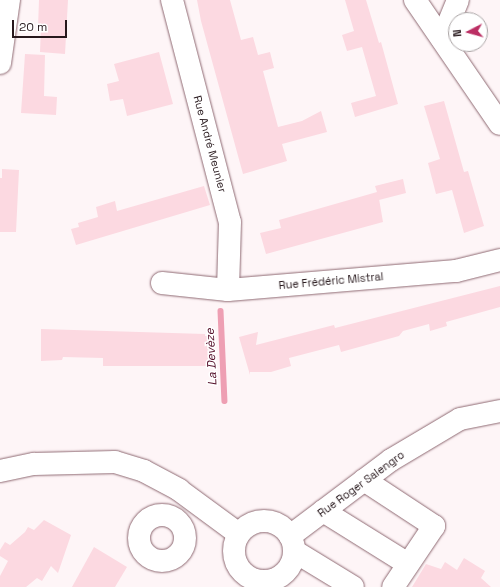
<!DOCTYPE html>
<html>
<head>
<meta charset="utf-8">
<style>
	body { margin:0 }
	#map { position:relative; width:500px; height:587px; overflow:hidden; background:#fef5f7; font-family:"Space Grotesk",sans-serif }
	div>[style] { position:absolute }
	.stream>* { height:5.5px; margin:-2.75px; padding:0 2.75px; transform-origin:2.75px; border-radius:2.75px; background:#ee9fb3 }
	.building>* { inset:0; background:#fcd9e1 }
	.roads { filter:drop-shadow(0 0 1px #8f6a73) drop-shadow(0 0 1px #8f6a73) }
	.minor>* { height:22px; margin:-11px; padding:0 11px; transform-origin:11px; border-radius:11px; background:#fff }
	.minor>.ring { margin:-11px; padding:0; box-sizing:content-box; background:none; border:22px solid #fff; border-radius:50% }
	span { translate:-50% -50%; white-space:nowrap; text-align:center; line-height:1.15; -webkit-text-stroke:3px #fff; paint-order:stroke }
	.street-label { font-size:11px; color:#27181c }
	.water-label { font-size:12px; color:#540f29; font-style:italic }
	.north { position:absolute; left:448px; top:12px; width:40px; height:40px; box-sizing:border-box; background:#fff; border:1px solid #a9a3a4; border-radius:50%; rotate:264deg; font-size:11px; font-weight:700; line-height:16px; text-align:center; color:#27181c }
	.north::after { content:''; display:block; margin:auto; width:14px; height:18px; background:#bb2e63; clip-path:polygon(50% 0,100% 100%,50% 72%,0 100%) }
	.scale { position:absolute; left:12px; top:20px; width:55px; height:18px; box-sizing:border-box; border:2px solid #27181c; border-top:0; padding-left:5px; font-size:12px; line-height:14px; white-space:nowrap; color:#27181c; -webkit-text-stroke:3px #fff; paint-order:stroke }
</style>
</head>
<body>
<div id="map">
	<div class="stream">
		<i style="left:221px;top:311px;width:90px;rotate:87.5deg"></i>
	</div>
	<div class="building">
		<i style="clip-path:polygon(39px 0,68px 0,65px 54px,40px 52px,41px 27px,38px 27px)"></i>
		<i style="clip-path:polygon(197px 0,230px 0,241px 40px,253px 37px,258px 55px,270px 52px,274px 68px,263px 71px,278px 127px,302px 121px,321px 111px,327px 132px,282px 144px,287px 161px,243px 174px,201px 21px)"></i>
		<i style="clip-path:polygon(345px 0,366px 0,379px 43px,381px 42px,398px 104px,355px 117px,351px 103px,376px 96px,362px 47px,347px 51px,342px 35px,354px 31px)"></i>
		<i style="clip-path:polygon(159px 52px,173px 104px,127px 116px,123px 99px,110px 101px,107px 84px,119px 81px,114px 64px)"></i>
		<i style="clip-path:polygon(25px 54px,45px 55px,44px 96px,57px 97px,56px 115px,21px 113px)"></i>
		<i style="clip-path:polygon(444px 101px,464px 172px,468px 171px,484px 226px,464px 233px,452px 190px,436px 194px,428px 163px,440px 159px,424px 106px)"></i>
		<i style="clip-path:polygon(2px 169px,19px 170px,16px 232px,0 232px,0 178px,2px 178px)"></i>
		<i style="clip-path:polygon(403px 179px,406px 193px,379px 200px,378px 193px,383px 222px,266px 254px,260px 233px,281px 228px,279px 220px,377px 192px,375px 186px)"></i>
		<i style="clip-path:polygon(204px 186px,210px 205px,76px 245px,71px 229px,79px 227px,78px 223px,98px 217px,96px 207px,115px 201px,117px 211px)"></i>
		<i style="clip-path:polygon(500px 286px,500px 307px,446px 322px,447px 326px,430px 331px,429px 324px,403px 331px,399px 336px,341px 352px,339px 345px,289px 358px,291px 366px,271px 372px,250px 372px,250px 375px,239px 337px,258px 332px,256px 345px,334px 325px,335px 328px)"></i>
		<i style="clip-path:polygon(41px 329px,205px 334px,205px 336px,213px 336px,212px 366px,103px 366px,103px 358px,63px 357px,62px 360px,41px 361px)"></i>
		<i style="clip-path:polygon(44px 520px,71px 535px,58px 573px,51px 566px,42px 581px,37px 578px,26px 587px,0 587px,0 576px,8px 561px,0 556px,0 550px,5px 542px,10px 545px,25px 532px,28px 527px,34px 530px)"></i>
		<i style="clip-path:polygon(94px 547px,127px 567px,115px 587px,72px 587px)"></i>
		<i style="clip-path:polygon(464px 558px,485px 571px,481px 578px,491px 587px,412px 587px,426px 564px,441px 569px,445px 562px,457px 570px)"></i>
	</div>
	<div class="roads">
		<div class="minor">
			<i style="left:172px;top:0;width:229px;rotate:75.4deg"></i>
			<i style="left:230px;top:222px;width:68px;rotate:91.7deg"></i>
			<i style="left:415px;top:0;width:150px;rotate:55.6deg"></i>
			<i style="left:442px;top:39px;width:42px;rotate:-67.7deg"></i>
			<i style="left:0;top:63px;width:64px;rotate:-81.9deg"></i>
			<i style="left:162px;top:283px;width:66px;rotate:6.1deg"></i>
			<i style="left:228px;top:290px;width:229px;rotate:-4.8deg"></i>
			<i style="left:456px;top:271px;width:45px;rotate:-14deg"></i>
			<i style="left:0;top:471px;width:35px;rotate:-12deg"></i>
			<i style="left:34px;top:464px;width:81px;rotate:-1.4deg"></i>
			<i style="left:115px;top:462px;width:30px;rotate:17deg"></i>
			<i style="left:144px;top:471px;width:40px;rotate:28deg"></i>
			<i style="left:179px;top:490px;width:74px;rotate:36.3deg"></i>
			<i style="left:364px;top:480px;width:84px;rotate:33.3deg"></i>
			<i style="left:434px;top:526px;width:73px;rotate:123.9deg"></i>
			<i style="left:323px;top:511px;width:100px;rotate:31.9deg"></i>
			<i class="ring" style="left:139px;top:515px;width:24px;height:24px"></i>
			<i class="ring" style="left:234px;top:521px;width:38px;height:38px"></i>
			<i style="left:290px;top:536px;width:126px;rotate:-37deg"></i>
			<i style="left:391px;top:460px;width:80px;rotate:-30.7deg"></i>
			<i style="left:460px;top:419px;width:41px;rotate:-11.3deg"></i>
			<i style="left:294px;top:551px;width:69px;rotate:31.4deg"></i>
		</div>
	</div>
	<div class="street-label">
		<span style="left:210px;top:144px;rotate:75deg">Rue André Meunier</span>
		<span style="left:331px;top:281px;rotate:-5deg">Rue Frédéric Mistral</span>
		<span style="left:361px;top:484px;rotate:-36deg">Rue Roger Salengro</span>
	</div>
	<div class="water-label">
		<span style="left:212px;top:357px;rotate:-93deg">La Devèze</span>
	</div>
	<div class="north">N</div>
	<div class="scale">20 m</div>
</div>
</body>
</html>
